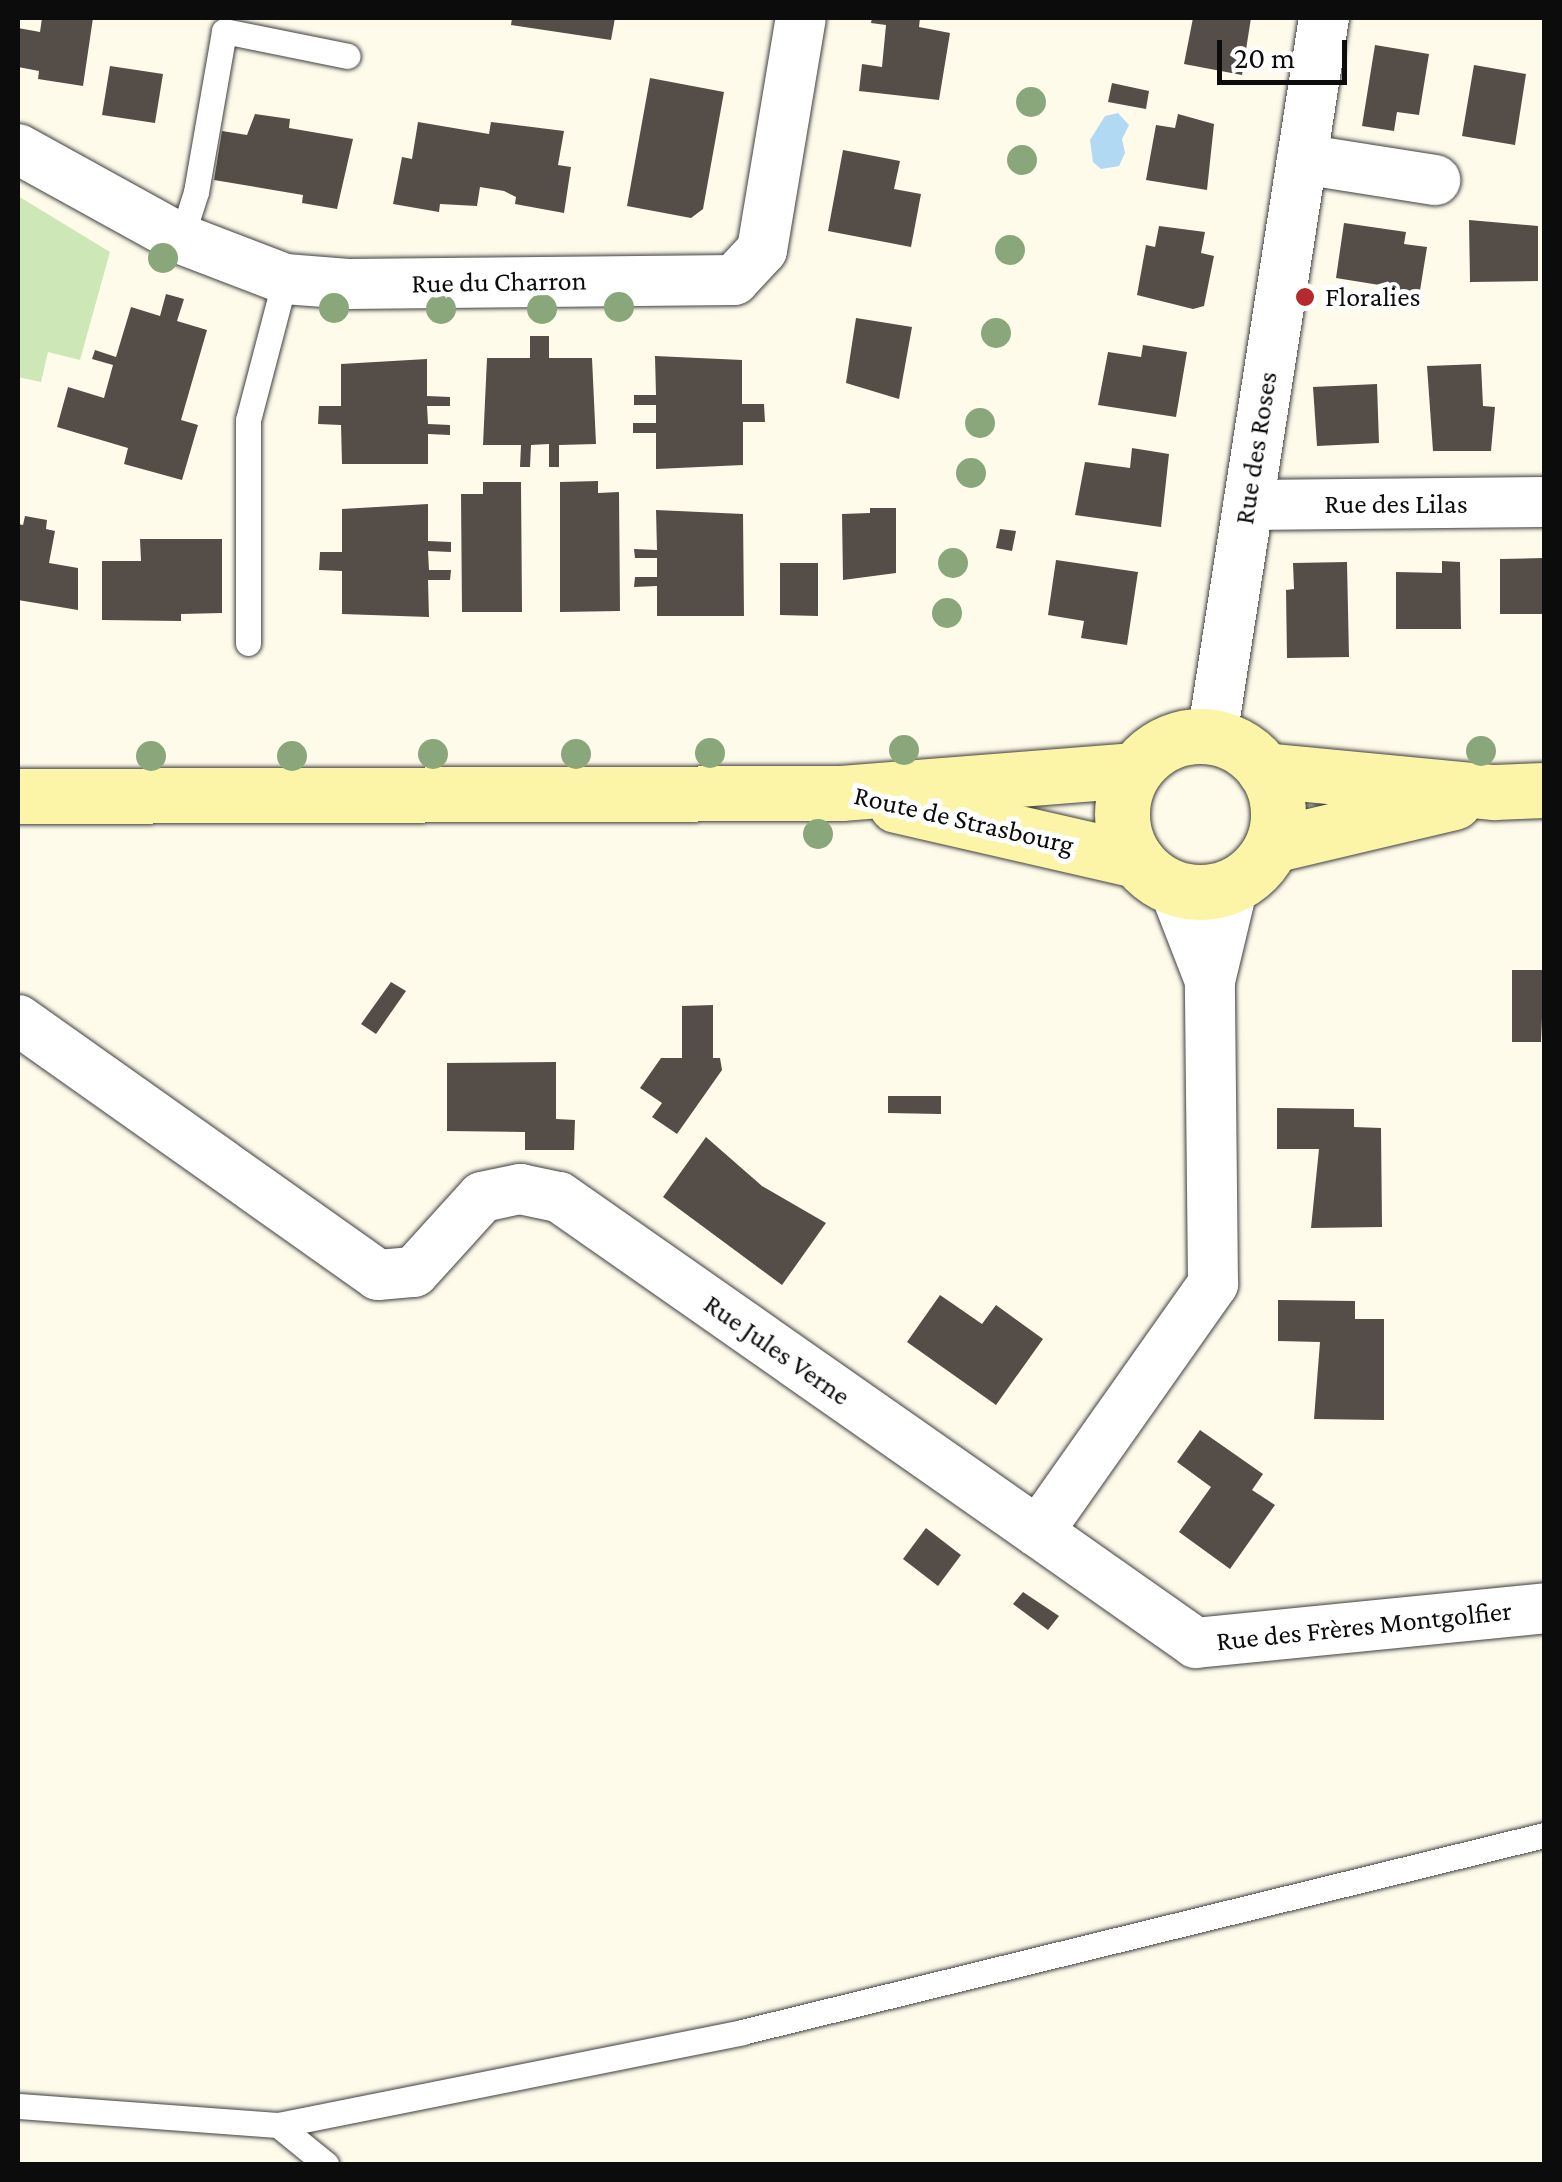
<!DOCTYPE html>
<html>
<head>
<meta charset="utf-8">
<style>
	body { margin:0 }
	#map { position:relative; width:1562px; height:2182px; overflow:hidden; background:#fefbeb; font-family:"Crimson Pro",serif }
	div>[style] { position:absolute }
	.green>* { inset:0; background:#cee7b7 }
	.water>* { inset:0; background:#b2d9f3 }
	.building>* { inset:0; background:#544d48 }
	.roads { filter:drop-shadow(0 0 2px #3f3f3f) drop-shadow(0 0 2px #3f3f3f) }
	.lane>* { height:25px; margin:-12.5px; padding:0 12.5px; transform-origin:12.5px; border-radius:12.5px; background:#fff }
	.street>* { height:50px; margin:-25px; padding:0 25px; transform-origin:25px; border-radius:25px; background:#fff }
	.secondary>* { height:55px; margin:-27.5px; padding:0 27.5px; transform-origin:27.5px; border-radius:27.5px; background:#fcf5a8 }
	.secondary>.ring { margin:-27.5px; padding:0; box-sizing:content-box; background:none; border:55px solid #fcf5a8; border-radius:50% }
	.trees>* { width:30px; height:30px; margin:-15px; border-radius:50%; background:#8aa67b }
	.dots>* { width:28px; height:28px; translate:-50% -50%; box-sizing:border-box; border:5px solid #fff; border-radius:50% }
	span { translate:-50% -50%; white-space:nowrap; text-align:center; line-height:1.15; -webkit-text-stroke:10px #fff; paint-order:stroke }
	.street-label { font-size:28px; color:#0c0c0c }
	.poi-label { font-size:28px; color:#0c0c0c }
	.left { translate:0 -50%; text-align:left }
	.frame { position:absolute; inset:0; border:20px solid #0c0c0c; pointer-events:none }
	.scale { position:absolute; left:1217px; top:40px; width:130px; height:45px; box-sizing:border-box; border:5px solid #0c0c0c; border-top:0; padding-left:12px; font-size:30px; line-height:35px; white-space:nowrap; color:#0c0c0c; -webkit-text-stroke:8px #fff; paint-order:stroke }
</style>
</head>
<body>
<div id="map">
	<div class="green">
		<i style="clip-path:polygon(18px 196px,110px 252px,80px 360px,48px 352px,41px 382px,18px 377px)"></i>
	</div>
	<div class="water">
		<i style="clip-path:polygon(1118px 113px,1129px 125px,1122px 139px,1125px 153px,1119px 166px,1101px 169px,1093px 162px,1090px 140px,1105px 116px)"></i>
	</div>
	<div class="building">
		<i style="clip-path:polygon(42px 18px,93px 18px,83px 86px,38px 79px,39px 71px,18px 67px,18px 28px,40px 32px)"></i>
		<i style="clip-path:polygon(512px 18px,615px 18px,611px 40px,511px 25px)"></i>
		<i style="clip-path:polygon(872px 18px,920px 18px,919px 27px,950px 33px,939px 100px,859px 91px,862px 64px,882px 67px,886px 25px,871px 23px)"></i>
		<i style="clip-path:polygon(1193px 18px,1251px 18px,1242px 75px,1184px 64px)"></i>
		<i style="clip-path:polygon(1375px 45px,1429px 54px,1419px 115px,1397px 112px,1394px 131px,1362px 126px)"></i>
		<i style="clip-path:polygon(1474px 65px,1526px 74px,1515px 145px,1462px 136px)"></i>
		<i style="clip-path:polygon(110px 66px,163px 74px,155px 123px,102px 115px)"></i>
		<i style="clip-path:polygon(650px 78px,724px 92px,703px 209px,691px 218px,627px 206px)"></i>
		<i style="clip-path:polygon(1112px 83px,1149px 91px,1146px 109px,1108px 102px)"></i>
		<i style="clip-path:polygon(255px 114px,290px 119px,289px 128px,353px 139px,337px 209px,302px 203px,303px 195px,214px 180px,222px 131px,247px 135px)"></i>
		<i style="clip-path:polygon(1178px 114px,1214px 124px,1207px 190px,1146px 180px,1156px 125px,1175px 128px)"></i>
		<i style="clip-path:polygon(418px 122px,489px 134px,491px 122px,564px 131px,558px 165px,571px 167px,564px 213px,515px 204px,516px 197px,504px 191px,480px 187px,477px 206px,440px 204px,439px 212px,393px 204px,402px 157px,412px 159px)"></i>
		<i style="clip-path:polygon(843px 150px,900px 161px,894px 189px,921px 194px,911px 247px,828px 231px)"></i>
		<i style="clip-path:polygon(1469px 220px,1538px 226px,1538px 281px,1470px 282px)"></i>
		<i style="clip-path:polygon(1344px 223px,1406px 232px,1404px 244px,1427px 247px,1418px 303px,1396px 300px,1398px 288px,1336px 278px)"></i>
		<i style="clip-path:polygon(1159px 226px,1205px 232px,1201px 253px,1214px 256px,1204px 306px,1193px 309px,1137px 295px,1146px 245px,1155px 247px)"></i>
		<i style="clip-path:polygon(166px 294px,184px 299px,177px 321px,207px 330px,181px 420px,198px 425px,182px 480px,124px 464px,128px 448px,57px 427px,68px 387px,104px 398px,113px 365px,92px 359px,95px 350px,116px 357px,131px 307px,160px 316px)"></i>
		<i style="clip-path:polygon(856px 318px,912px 327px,899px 399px,846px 383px)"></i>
		<i style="clip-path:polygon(530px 336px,549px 336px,549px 358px,592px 358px,596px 444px,559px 445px,559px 467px,549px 467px,549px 444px,531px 445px,530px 467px,520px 467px,521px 445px,483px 445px,487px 358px,530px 358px)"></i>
		<i style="clip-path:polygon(1143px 345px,1187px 352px,1176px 417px,1098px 405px,1108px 352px,1141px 357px)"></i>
		<i style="clip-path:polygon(655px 356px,742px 360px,742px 404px,764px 404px,765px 422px,743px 422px,743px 465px,656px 469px,656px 433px,633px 433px,633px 423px,656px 423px,656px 405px,634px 405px,634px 395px,656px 395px)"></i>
		<i style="clip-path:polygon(427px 359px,427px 396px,450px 397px,450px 406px,427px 406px,428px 424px,450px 425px,450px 435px,428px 434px,428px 464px,342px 464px,341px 425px,318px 424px,319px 406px,341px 406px,341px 364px)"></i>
		<i style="clip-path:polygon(1481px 364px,1483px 406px,1495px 407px,1491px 451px,1433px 451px,1427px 366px)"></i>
		<i style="clip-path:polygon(1377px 384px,1379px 443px,1317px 446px,1313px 387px)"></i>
		<i style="clip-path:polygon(1132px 448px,1169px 454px,1161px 527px,1075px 515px,1085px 462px,1130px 468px)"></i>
		<i style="clip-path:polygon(598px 481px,598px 493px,619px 492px,620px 611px,560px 612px,560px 482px)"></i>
		<i style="clip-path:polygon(483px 482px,521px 482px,522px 612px,462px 612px,461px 494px,483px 494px)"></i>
		<i style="clip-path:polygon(428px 504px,428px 541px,451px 542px,451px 552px,428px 551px,429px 570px,451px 570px,450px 580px,428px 580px,429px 617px,342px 614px,342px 571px,319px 570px,320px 552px,342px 552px,342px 509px)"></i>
		<i style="clip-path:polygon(870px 508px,896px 508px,896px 573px,843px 580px,842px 514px,870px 513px)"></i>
		<i style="clip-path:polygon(656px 510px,743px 514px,744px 616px,657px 616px,657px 586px,634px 587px,635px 577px,657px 577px,657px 558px,635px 558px,634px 549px,657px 550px)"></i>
		<i style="clip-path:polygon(25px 516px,47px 520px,46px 529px,55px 531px,49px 563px,78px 568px,78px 610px,18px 600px,18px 524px,23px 525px)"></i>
		<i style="clip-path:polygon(1000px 529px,1016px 531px,1012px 551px,996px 548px)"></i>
		<i style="clip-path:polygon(140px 539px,222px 539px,222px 613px,181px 614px,181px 621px,102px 620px,102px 561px,141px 561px)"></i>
		<i style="clip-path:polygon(1544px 558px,1544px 614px,1500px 614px,1500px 559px)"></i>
		<i style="clip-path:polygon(1056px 560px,1138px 572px,1127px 645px,1081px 638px,1084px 621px,1048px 615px)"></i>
		<i style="clip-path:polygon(1442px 561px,1460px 562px,1461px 629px,1396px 629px,1396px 572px,1442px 573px)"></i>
		<i style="clip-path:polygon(1347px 562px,1349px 657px,1287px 658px,1286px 590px,1294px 589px,1293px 563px)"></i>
		<i style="clip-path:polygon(780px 563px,818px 563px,818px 616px,780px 615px)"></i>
		<i style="clip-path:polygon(1512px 970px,1544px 970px,1541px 1042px,1512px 1042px)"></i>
		<i style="clip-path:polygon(391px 982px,406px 991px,376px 1034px,361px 1024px)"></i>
		<i style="clip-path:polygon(713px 1005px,713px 1058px,720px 1058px,722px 1070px,677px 1134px,652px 1117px,662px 1103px,640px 1088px,661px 1058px,682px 1058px,682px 1006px)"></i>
		<i style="clip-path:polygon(556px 1062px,556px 1119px,575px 1120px,574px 1150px,525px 1150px,525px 1132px,447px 1131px,447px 1063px)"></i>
		<i style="clip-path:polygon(888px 1096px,941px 1096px,941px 1114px,888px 1113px)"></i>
		<i style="clip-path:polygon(1277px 1108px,1354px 1109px,1354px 1127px,1381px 1128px,1382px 1227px,1311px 1228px,1319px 1149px,1277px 1149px)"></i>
		<i style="clip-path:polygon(706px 1137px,762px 1186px,826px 1223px,782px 1285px,663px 1197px)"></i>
		<i style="clip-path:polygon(940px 1295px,982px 1324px,996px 1305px,1043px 1339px,996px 1405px,907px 1342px)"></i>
		<i style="clip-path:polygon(1278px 1300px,1355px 1301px,1355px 1319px,1384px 1319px,1384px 1420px,1314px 1419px,1320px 1342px,1278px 1341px)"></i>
		<i style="clip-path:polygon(1200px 1430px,1263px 1474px,1252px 1490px,1275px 1505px,1230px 1569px,1179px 1532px,1211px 1487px,1177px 1462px)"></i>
		<i style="clip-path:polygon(926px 1528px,961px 1555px,938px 1586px,903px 1559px)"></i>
		<i style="clip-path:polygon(1023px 1592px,1059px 1616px,1048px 1630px,1013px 1604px)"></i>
	</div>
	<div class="roads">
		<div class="lane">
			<i style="left:181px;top:239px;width:49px;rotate:-72.3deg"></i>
			<i style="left:196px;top:192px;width:163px;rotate:-80.1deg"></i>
			<i style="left:224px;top:31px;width:126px;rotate:11.4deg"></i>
			<i style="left:248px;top:643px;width:223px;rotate:-90deg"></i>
			<i style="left:248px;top:420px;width:146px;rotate:-75.3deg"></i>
			<i style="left:18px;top:2106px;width:261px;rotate:4.2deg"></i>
			<i style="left:278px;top:2125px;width:473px;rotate:-11.3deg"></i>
			<i style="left:742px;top:2032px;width:826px;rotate:-13.8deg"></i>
			<i style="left:278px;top:2125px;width:62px;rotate:39.1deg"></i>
		</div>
		<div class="street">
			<i style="left:18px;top:149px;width:186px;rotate:28.9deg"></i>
			<i style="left:181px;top:239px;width:111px;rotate:21deg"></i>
			<i style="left:285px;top:279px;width:63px;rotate:4.5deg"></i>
			<i style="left:348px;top:284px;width:386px;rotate:-0.6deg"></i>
			<i style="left:734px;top:280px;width:41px;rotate:-47deg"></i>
			<i style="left:762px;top:250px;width:235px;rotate:-80.5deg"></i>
			<i style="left:1302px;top:159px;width:135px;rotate:9deg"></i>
			<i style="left:1248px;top:505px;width:296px;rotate:-0.6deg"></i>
			<i style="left:1212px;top:737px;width:728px;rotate:-81.15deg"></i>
			<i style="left:1174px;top:888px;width:100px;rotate:68.8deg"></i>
			<i style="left:18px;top:1020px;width:441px;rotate:35.3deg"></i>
			<i style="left:378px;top:1275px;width:36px;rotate:-5deg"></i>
			<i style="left:414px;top:1272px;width:101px;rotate:-47.8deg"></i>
			<i style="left:482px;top:1197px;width:39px;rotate:-12deg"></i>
			<i style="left:520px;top:1189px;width:40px;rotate:12deg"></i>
			<i style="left:559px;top:1197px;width:585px;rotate:34.97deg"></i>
			<i style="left:1038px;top:1532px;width:304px;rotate:-54.8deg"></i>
			<i style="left:1213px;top:1284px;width:303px;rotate:-90.6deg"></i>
			<i style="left:1210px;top:981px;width:99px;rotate:-76.5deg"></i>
			<i style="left:1038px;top:1532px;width:193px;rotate:35.1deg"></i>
			<i style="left:1196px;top:1643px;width:350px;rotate:-5.7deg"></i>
		</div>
		<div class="secondary">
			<i class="ring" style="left:1122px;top:736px;width:101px;height:101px"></i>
			<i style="left:1264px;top:770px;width:231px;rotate:5.5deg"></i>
			<i style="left:1494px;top:792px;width:50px;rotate:-2.3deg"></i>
			<i style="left:18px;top:796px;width:823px;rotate:-0.21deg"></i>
			<i style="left:841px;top:793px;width:295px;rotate:-4.5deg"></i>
			<i style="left:896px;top:805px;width:247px;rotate:12.9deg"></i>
			<i style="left:1272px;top:845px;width:187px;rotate:-13.3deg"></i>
		</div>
	</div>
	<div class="trees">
		<i style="left:1031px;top:102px"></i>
		<i style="left:1022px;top:160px"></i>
		<i style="left:1010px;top:250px"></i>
		<i style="left:163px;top:258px"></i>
		<i style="left:619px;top:307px"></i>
		<i style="left:334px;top:308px"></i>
		<i style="left:441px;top:309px"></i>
		<i style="left:542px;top:309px"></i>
		<i style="left:996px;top:333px"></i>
		<i style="left:980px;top:423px"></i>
		<i style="left:971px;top:473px"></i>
		<i style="left:953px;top:563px"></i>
		<i style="left:947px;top:613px"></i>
		<i style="left:904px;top:750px"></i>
		<i style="left:1481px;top:751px"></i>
		<i style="left:710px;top:753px"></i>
		<i style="left:433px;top:754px"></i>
		<i style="left:576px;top:754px"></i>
		<i style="left:151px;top:756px"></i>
		<i style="left:292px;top:756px"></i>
		<i style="left:818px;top:834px"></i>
	</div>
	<div class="dots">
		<i style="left:1305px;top:297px;background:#b52a2d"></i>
	</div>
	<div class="street-label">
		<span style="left:499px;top:282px;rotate:-1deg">Rue du Charron</span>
		<span style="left:1256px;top:448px;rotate:-81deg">Rue des Roses</span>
		<span style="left:1396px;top:504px">Rue des Lilas</span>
		<span style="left:964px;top:820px;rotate:13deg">Route de Strasbourg</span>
		<span style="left:777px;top:1350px;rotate:35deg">Rue Jules Verne</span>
		<span style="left:1364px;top:1626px;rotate:-6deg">Rue des Frères Montgolfier</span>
	</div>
	<div class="poi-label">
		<span class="left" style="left:1325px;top:297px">Floralies</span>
	</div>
	<div class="frame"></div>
	<div class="scale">20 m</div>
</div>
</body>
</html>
